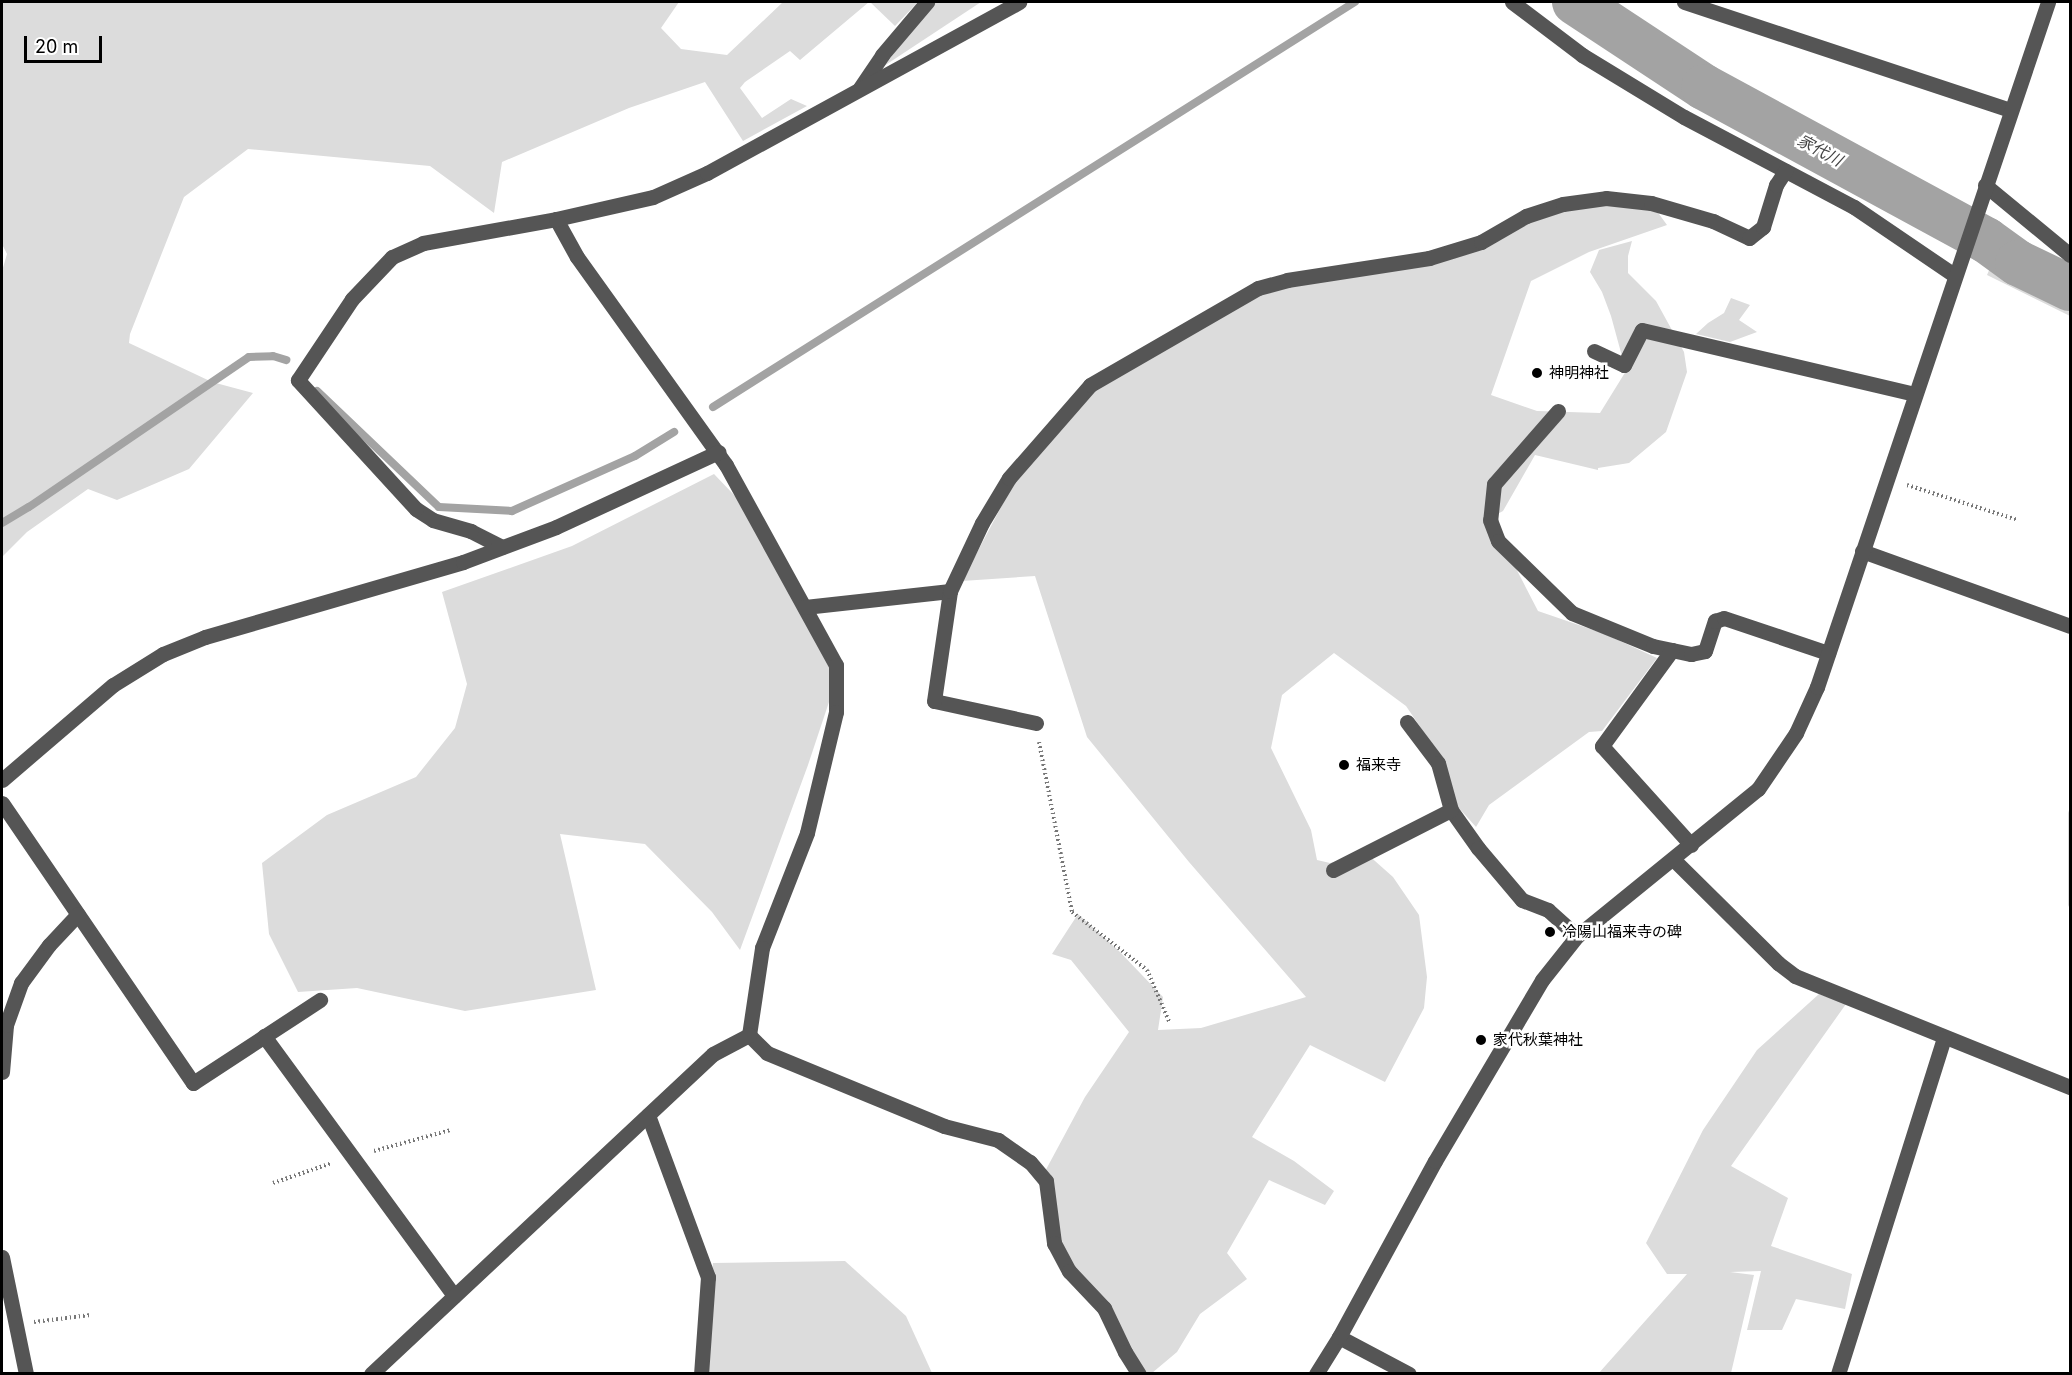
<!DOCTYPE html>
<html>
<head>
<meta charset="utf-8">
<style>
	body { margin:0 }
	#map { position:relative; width:2072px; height:1375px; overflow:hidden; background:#fff; font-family:Inter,"Noto Sans JP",sans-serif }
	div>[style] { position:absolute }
	.green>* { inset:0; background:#dcdcdc }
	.stream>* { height:8px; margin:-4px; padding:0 4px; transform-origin:4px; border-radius:4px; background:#a3a3a3 }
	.river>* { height:46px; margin:-23px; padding:0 23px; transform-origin:23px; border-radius:23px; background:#a3a3a3 }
	.path>* { height:4px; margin-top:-2px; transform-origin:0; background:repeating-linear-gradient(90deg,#777 0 1.5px,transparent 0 4.5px) }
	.minor>* { height:15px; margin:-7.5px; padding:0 7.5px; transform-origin:7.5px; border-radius:7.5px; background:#555 }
	.dots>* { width:16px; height:16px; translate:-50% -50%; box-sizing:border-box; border:3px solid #fff; border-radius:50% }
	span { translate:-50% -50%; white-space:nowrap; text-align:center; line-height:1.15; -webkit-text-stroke:5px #fff; paint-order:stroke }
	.poi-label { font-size:15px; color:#000 }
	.left { translate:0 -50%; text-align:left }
	.water-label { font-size:16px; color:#444; font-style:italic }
	.frame { position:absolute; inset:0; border:3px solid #000; pointer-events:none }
	.scale { position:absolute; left:24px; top:36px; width:78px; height:27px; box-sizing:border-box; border:3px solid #000; border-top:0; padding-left:8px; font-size:18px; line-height:21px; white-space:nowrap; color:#000; -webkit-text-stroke:4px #fff; paint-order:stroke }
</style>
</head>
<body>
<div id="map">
	<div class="green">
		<i style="clip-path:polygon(2px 2px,679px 2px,661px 28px,681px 49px,727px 55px,783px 2px,869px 2px,800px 60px,790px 51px,745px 82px,740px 88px,762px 118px,791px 99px,807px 106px,743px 141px,705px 82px,629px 108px,502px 162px,494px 213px,430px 166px,248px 149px,184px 197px,130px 334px,129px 343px,212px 382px,253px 393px,189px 469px,117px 500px,88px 489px,27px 532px,2px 557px,2px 271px,7px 254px,2px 244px)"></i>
		<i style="clip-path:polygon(870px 2px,918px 2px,895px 26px)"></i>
		<i style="clip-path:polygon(934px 2px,981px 2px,884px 66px)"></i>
		<i style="clip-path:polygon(1606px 198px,1651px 203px,1667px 225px,1589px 252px,1531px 281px,1491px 395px,1537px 411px,1600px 413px,1626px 371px,1611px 316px,1602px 292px,1590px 272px,1599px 250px,1632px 241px,1628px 256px,1628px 273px,1656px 301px,1684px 352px,1687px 372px,1666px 432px,1629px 463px,1598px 468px,1598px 470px,1535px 455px,1503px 511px,1490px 518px,1538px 611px,1605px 634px,1657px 658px,1602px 731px,1589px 732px,1489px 805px,1476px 827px,1458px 807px,1442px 759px,1406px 706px,1334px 653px,1282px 695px,1271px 748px,1311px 830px,1317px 860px,1330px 863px,1366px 853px,1393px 877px,1419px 915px,1427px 977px,1424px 1008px,1385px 1082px,1310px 1045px,1252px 1137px,1294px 1161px,1334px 1191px,1325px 1205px,1269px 1180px,1227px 1253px,1247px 1279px,1200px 1314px,1177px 1352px,1152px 1373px,1144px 1373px,1057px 1249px,1042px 1177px,1085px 1097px,1129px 1032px,1071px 960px,1052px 954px,1078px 914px,1119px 951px,1163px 997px,1158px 1030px,1201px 1028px,1306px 997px,1189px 862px,1087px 737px,1035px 576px,962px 581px,1028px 456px,1090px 385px,1277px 283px,1459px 249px,1529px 215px)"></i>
		<i style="clip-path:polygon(1993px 261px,2052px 282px,2070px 264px,2070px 316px,1987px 275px)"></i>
		<i style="clip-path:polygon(1731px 298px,1750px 305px,1739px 320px,1757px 332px,1730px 342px,1696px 334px,1708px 323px,1724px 313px)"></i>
		<i style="clip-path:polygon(714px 474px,756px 518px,836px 681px,808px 765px,740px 950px,712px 912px,645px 844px,560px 834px,596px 990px,465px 1011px,357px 988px,298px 992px,269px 934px,262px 863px,327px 815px,416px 777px,455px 728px,467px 684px,442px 592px,572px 546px)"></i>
		<i style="clip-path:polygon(2070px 807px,2070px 909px,2068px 905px,2068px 813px)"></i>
		<i style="clip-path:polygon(1819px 994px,1846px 1004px,1731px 1166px,1788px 1198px,1771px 1246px,1852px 1274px,1845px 1309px,1796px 1299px,1782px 1330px,1747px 1330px,1761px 1271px,1730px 1272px,1754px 1275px,1731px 1373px,1598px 1374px,1687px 1274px,1667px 1274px,1646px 1243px,1703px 1130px,1757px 1050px)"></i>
		<i style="clip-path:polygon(845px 1261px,906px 1316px,932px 1373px,701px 1374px,713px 1263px)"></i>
	</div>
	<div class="stream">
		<i style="left:317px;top:391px;width:168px;rotate:43.6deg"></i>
		<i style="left:439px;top:507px;width:73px;rotate:3.1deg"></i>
		<i style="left:512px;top:511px;width:135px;rotate:-24.1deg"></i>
		<i style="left:635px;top:456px;width:46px;rotate:-31.6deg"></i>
		<i style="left:713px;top:407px;width:759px;rotate:-32.25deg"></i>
		<i style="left:2px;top:523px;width:31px;rotate:-31deg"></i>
		<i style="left:29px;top:507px;width:266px;rotate:-34.3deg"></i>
		<i style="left:249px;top:357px;width:24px;rotate:-2deg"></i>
		<i style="left:273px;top:356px;width:14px;rotate:17deg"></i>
	</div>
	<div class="river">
		<i style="left:1575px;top:2px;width:154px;rotate:33.4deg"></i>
		<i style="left:1704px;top:87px;width:321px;rotate:28.5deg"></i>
		<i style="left:1986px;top:240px;width:39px;rotate:36deg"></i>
		<i style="left:2018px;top:263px;width:58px;rotate:25.7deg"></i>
	</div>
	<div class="path">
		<i style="left:1907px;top:485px;width:116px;rotate:17.5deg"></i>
		<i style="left:1039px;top:742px;width:173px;rotate:79deg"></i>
		<i style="left:1072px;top:912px;width:95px;rotate:37.7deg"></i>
		<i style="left:1147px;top:970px;width:56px;rotate:66.7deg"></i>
		<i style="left:374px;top:1151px;width:80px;rotate:-15.3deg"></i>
		<i style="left:273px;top:1183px;width:62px;rotate:-18.7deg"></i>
		<i style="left:34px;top:1322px;width:57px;rotate:-7deg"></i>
	</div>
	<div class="minor">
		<i style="left:1512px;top:2px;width:88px;rotate:37.1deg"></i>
		<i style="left:1582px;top:55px;width:119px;rotate:31.3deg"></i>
		<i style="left:1684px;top:117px;width:192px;rotate:27.9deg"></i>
		<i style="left:1854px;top:207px;width:121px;rotate:34.2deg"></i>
		<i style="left:1684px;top:2px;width:344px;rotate:18.3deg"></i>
		<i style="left:860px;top:88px;width:40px;rotate:-56deg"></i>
		<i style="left:882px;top:55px;width:70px;rotate:-49.7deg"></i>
		<i style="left:1985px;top:185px;width:110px;rotate:39.5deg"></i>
		<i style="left:556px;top:219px;width:43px;rotate:61.1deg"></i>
		<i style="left:577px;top:257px;width:256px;rotate:54.4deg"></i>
		<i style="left:726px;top:465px;width:228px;rotate:61.2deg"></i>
		<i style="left:836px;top:665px;width:47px;rotate:90deg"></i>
		<i style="left:836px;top:712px;width:124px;rotate:103.5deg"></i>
		<i style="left:807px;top:833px;width:123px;rotate:111.4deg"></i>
		<i style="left:762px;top:948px;width:88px;rotate:98.5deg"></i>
		<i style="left:749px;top:1035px;width:25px;rotate:45deg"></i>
		<i style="left:767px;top:1053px;width:191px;rotate:22.4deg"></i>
		<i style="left:944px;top:1126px;width:56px;rotate:14.5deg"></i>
		<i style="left:998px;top:1140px;width:39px;rotate:35deg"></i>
		<i style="left:1030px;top:1162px;width:25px;rotate:50deg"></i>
		<i style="left:1046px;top:1181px;width:63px;rotate:82.6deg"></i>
		<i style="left:1054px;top:1243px;width:32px;rotate:62deg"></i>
		<i style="left:1069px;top:1271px;width:51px;rotate:46.6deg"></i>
		<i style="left:1104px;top:1308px;width:49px;rotate:64.5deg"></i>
		<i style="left:1125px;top:1352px;width:26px;rotate:58deg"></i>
		<i style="left:1594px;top:351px;width:33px;rotate:25deg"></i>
		<i style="left:1624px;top:365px;width:39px;rotate:-63deg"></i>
		<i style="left:1642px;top:330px;width:279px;rotate:13.2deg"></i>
		<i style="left:1558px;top:411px;width:97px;rotate:131.2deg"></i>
		<i style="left:1494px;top:484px;width:36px;rotate:96deg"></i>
		<i style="left:1490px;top:520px;width:22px;rotate:69deg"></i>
		<i style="left:1498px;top:541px;width:103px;rotate:44.2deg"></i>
		<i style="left:1572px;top:613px;width:87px;rotate:22.2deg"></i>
		<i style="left:1653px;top:646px;width:39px;rotate:12deg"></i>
		<i style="left:1691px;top:654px;width:14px;rotate:-12deg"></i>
		<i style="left:1705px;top:651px;width:32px;rotate:-72deg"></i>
		<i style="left:1715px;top:621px;width:9px;rotate:-18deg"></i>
		<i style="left:1724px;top:618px;width:110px;rotate:18.6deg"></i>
		<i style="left:502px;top:547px;width:35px;rotate:-153deg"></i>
		<i style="left:471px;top:531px;width:40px;rotate:-164deg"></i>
		<i style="left:433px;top:520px;width:20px;rotate:-147deg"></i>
		<i style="left:416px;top:509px;width:175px;rotate:-132.5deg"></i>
		<i style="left:298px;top:380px;width:97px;rotate:-56.3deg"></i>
		<i style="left:352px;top:299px;width:58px;rotate:-46.4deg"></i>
		<i style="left:392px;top:257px;width:34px;rotate:-24deg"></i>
		<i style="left:423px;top:243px;width:135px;rotate:-10.2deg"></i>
		<i style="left:556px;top:219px;width:99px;rotate:-12.8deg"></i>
		<i style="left:653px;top:197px;width:59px;rotate:-24deg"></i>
		<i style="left:707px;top:173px;width:356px;rotate:-28.7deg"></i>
		<i style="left:1862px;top:551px;width:221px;rotate:19.8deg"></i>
		<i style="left:805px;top:607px;width:146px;rotate:-6.3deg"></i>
		<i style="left:1672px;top:650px;width:119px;rotate:126.1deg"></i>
		<i style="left:1602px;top:746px;width:133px;rotate:48deg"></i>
		<i style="left:1407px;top:722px;width:51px;rotate:52.9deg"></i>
		<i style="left:1438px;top:763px;width:49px;rotate:74.5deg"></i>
		<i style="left:1451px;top:810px;width:47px;rotate:54.6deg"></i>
		<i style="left:1478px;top:848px;width:68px;rotate:49.8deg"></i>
		<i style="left:1522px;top:900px;width:28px;rotate:21deg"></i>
		<i style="left:1548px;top:910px;width:39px;rotate:42deg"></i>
		<i style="left:1036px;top:723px;width:104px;rotate:-167.8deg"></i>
		<i style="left:934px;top:701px;width:111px;rotate:-81.7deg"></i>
		<i style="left:950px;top:591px;width:75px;rotate:-64.8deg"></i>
		<i style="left:982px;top:523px;width:52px;rotate:-59deg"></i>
		<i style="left:1009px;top:478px;width:123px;rotate:-48.9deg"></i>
		<i style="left:1090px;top:385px;width:194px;rotate:-30deg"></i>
		<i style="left:1258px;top:288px;width:30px;rotate:-15deg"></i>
		<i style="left:1287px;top:280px;width:144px;rotate:-8.8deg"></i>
		<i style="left:1429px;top:258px;width:54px;rotate:-17.1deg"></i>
		<i style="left:1481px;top:242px;width:52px;rotate:-30deg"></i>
		<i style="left:1526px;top:216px;width:39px;rotate:-18deg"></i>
		<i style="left:1563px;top:204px;width:43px;rotate:-7.9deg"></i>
		<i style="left:1606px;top:198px;width:45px;rotate:6.3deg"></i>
		<i style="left:1651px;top:203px;width:65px;rotate:16.2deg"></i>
		<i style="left:1713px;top:221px;width:40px;rotate:25deg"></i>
		<i style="left:1749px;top:238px;width:18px;rotate:-38deg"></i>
		<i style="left:1763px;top:227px;width:44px;rotate:-72.8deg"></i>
		<i style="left:1776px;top:185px;width:17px;rotate:-57deg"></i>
		<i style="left:2px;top:780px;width:146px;rotate:-40.6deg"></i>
		<i style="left:113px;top:685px;width:59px;rotate:-31.8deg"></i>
		<i style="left:163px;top:654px;width:45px;rotate:-22deg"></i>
		<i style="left:205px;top:637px;width:269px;rotate:-16.2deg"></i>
		<i style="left:463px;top:562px;width:99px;rotate:-20.6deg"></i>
		<i style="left:556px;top:527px;width:179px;rotate:-24.8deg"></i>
		<i style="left:2px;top:803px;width:339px;rotate:55.7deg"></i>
		<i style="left:193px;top:1083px;width:152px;rotate:-33.2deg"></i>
		<i style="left:1673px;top:859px;width:148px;rotate:44.7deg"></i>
		<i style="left:1778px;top:963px;width:21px;rotate:37deg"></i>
		<i style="left:1795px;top:976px;width:297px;rotate:22deg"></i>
		<i style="left:1333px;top:870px;width:132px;rotate:-27deg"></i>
		<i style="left:264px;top:1036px;width:322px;rotate:53.8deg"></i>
		<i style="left:2px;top:1072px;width:47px;rotate:-85.1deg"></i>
		<i style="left:6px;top:1025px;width:45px;rotate:-70.3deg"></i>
		<i style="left:21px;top:983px;width:47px;rotate:-53.6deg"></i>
		<i style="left:49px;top:945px;width:42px;rotate:-46.9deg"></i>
		<i style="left:648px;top:1115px;width:173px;rotate:69.7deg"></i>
		<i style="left:708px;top:1277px;width:97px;rotate:94.1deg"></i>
		<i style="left:2px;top:1257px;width:119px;rotate:78.4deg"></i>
		<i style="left:1339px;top:1337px;width:79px;rotate:27.9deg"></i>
		<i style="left:371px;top:1374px;width:468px;rotate:-43.1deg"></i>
		<i style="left:713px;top:1054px;width:41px;rotate:-27.8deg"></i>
		<i style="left:1316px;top:1374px;width:44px;rotate:-58.1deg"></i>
		<i style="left:1339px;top:1337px;width:200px;rotate:-61.4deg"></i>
		<i style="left:1435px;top:1161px;width:210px;rotate:-59.4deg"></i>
		<i style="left:1542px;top:980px;width:56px;rotate:-51.5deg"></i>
		<i style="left:1577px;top:936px;width:233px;rotate:-39.1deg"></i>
		<i style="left:1758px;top:789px;width:68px;rotate:-55.8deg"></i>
		<i style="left:1796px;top:733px;width:51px;rotate:-65.5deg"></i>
		<i style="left:1817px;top:687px;width:723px;rotate:-71.36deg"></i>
		<i style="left:1838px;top:1374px;width:352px;rotate:-72.5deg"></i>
	</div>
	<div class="dots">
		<i style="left:1537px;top:373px;background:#000"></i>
		<i style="left:1344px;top:765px;background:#000"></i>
		<i style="left:1550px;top:932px;background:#000"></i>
		<i style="left:1481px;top:1040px;background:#000"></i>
	</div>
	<div class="poi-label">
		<span class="left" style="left:1549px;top:373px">神明神社</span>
		<span class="left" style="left:1356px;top:765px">福来寺</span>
		<span class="left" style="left:1562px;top:932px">冷陽山福来寺の碑</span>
		<span class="left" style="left:1493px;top:1040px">家代秋葉神社</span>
	</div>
	<div class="water-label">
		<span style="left:1820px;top:150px;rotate:28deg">家代川</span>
	</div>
	<div class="frame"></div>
	<div class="scale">20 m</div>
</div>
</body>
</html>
